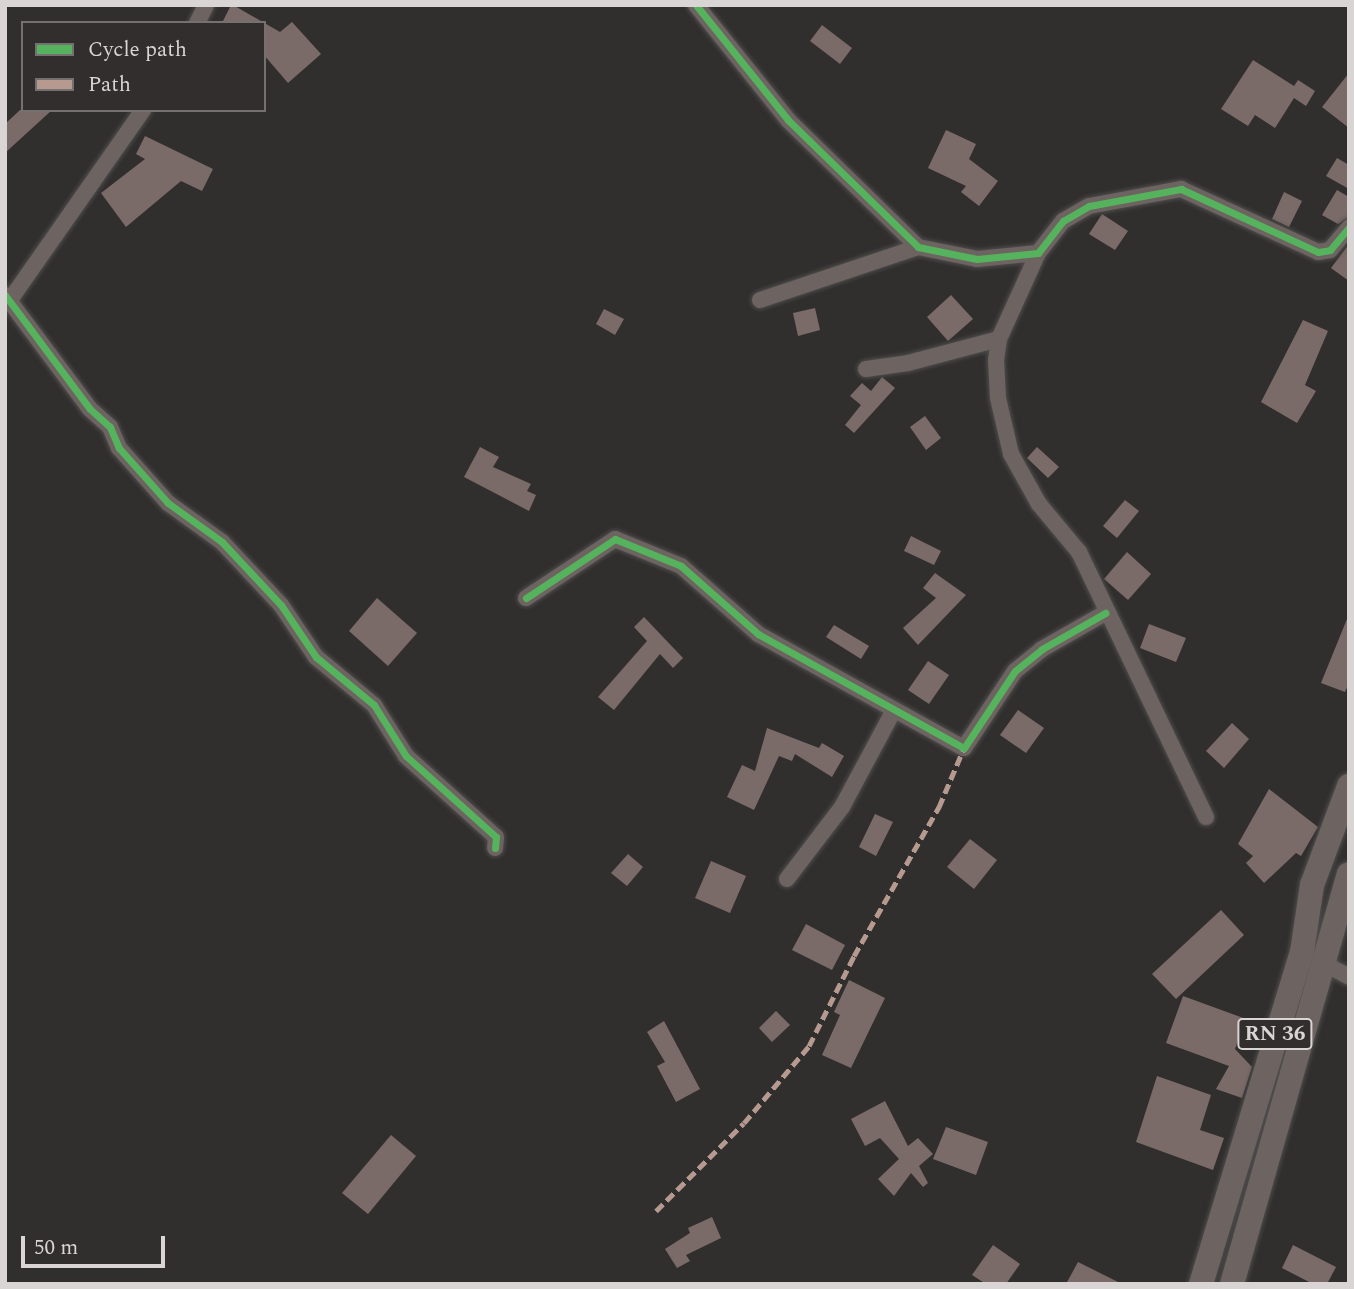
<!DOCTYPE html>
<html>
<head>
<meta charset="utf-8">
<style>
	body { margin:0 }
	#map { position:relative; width:1354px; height:1289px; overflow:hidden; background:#312f2e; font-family:Spectral,serif }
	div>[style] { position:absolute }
	.building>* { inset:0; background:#7b6b68 }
	.roads { filter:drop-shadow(0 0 2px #4e4d4d) drop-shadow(0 0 2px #4e4d4d) }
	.street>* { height:16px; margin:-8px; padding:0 8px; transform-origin:8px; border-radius:8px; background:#6d6361 }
	.primary>* { height:24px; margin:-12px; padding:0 12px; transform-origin:12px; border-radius:12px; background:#6d6461 }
	.quiet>* { height:5px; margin-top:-2.5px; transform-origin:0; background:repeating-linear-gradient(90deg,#b69a8f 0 10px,transparent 0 15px) }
	.cycleway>* { height:7px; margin:-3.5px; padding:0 3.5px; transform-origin:3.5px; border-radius:3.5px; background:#56b35d }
	span { translate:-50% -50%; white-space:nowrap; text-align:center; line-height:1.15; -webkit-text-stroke:7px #322e2d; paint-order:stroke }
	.shield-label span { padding:2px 5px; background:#322e2d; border:2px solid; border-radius:5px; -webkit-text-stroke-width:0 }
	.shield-label { font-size:21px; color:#d8d5d4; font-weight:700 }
	.frame { position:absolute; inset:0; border:7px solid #d8d5d4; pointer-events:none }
	.legend { position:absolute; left:21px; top:21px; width:245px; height:91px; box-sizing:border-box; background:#322e2d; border:2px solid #747170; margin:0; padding:9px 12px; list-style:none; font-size:21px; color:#d8d5d4 }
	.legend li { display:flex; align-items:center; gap:14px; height:35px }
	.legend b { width:35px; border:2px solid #747170 }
	.scale { position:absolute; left:21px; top:1236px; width:144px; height:32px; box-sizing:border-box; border:4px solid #d8d5d4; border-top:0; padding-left:9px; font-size:21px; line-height:24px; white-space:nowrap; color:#d8d5d4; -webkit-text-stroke:5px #322e2d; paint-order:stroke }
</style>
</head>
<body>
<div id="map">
	<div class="building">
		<i style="clip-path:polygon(231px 5px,233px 5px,280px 32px,292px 22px,321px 54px,288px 83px,264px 55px,264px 23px,222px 23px)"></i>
		<i style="clip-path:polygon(822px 25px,852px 48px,840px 64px,810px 41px)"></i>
		<i style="clip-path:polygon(1253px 60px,1294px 86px,1298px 80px,1315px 91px,1306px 106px,1294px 98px,1275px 128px,1255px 115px,1248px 126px,1221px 109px)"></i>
		<i style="clip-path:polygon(1349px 73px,1349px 128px,1322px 107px)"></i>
		<i style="clip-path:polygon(20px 110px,52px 110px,5px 153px,5px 124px)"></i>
		<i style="clip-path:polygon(946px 130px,976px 144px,969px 159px,998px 181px,979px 206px,961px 192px,966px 186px,928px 168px)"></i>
		<i style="clip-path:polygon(145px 136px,213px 169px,202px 191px,181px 181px,126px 227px,101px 193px,145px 159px,136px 154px)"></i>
		<i style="clip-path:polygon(1337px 158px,1349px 165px,1349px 189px,1326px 176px)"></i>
		<i style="clip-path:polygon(1337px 190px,1349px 197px,1349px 217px,1338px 224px,1322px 215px)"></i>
		<i style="clip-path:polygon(1284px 192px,1302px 201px,1289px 227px,1272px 219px)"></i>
		<i style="clip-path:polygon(1102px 214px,1128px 231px,1115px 250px,1089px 234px)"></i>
		<i style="clip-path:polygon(1349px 244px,1349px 281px,1331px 268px)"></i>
		<i style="clip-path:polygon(951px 295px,973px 319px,948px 341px,927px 317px)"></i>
		<i style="clip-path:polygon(815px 308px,820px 330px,798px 336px,793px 313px)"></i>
		<i style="clip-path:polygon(604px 309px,624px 319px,615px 335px,596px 324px)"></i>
		<i style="clip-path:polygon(1303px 320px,1328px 331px,1305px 385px,1316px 391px,1297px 423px,1261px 402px)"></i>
		<i style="clip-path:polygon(882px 377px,895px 388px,854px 433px,845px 425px,861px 405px,850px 396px,862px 383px,871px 391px)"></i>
		<i style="clip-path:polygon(925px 416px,941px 438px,926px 450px,910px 427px)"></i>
		<i style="clip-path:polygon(480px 447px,499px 457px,493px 467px,531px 484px,527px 491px,536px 495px,529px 511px,464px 477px)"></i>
		<i style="clip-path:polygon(1037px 447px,1059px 467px,1048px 478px,1027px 458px)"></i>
		<i style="clip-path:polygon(1125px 500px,1139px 511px,1117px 538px,1103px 526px)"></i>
		<i style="clip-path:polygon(911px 536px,941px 551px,934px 565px,904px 551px)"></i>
		<i style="clip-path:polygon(1127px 552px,1151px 574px,1128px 600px,1104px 579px)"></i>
		<i style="clip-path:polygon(935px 573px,966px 595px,918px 645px,903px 628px,936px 598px,923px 588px)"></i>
		<i style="clip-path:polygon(377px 598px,417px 633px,388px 666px,349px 631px)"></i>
		<i style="clip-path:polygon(1349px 614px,1349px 683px,1345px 692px,1321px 683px)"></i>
		<i style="clip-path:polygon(644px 617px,683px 658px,673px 668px,660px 654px,614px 710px,598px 697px,647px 641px,634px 627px)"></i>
		<i style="clip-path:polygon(1149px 624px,1186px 638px,1176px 662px,1140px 648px)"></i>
		<i style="clip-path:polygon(834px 625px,869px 646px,861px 659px,826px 637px)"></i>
		<i style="clip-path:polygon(928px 661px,949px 675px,929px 704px,908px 690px)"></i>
		<i style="clip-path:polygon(1018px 710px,1044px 728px,1026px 753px,1000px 735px)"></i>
		<i style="clip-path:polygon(1232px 723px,1249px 739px,1224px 768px,1206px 751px)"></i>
		<i style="clip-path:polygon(767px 728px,819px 748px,822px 743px,844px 756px,832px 777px,795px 754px,792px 761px,779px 756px,754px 810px,727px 797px,742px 765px,755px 771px)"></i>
		<i style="clip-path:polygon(1269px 789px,1318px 827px,1301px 856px,1296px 853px,1264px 883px,1246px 863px,1253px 856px,1238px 844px)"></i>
		<i style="clip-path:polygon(875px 814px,893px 822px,876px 856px,859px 847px)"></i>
		<i style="clip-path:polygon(970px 839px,997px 860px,974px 889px,947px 867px)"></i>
		<i style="clip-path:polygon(628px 854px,643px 867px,627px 886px,611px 873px)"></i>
		<i style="clip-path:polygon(711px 861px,746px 876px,730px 913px,695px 898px)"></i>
		<i style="clip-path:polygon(1221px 910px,1244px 935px,1176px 999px,1152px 974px)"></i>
		<i style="clip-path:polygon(806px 924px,845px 945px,832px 970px,792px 950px)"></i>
		<i style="clip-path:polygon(849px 980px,885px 998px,851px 1068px,822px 1055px,840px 1015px,834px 1012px)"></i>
		<i style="clip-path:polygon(1183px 996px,1246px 1019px,1235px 1049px,1252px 1067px,1242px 1098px,1216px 1089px,1229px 1066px,1166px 1043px)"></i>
		<i style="clip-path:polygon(776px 1011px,790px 1025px,772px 1042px,759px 1028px)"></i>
		<i style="clip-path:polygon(664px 1021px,700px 1089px,676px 1102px,657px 1066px,665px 1062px,647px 1032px)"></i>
		<i style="clip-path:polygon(1157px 1076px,1211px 1095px,1200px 1130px,1224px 1138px,1213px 1170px,1136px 1142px)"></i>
		<i style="clip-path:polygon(885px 1101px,908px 1146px,918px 1138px,933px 1154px,919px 1166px,928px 1183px,923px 1187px,911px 1173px,894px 1196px,878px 1179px,899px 1159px,880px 1138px,865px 1146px,851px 1119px)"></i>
		<i style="clip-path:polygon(946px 1127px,988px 1142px,976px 1175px,933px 1159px)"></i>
		<i style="clip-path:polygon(391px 1135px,416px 1156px,368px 1214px,342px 1193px)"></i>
		<i style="clip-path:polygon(712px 1217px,721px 1238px,686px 1255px,690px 1261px,677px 1268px,665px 1249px,690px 1233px,688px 1228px)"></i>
		<i style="clip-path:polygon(993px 1245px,1020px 1264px,1006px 1284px,986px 1284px,972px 1275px)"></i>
		<i style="clip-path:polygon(1293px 1245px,1336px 1267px,1327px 1284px,1313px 1284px,1282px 1268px)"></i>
		<i style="clip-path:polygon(1078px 1262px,1122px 1284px,1066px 1284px)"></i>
	</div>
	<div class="roads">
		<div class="street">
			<i style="left:696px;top:5px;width:147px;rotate:51.3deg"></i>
			<i style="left:788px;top:120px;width:182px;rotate:44.3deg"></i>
			<i style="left:918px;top:247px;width:60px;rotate:11.5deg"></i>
			<i style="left:977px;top:259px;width:61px;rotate:-5.6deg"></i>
			<i style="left:1038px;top:253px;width:41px;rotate:-52deg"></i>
			<i style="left:1063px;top:221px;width:30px;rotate:-30deg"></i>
			<i style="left:1089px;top:206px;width:94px;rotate:-10.5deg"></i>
			<i style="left:1181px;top:189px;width:151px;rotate:24.7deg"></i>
			<i style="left:1318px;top:252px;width:12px;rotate:-9deg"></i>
			<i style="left:1330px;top:250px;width:30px;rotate:-50deg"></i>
			<i style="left:197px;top:23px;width:20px;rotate:-63deg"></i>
			<i style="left:1038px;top:253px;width:94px;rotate:114.4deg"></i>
			<i style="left:999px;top:339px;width:21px;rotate:98deg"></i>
			<i style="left:996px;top:360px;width:38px;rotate:87deg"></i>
			<i style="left:998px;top:398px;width:57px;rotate:76.9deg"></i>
			<i style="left:1011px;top:454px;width:57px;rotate:60.8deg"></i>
			<i style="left:1039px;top:504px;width:62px;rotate:50.2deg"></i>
			<i style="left:1079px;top:552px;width:294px;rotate:64.4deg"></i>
			<i style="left:5px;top:295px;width:142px;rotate:53.3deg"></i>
			<i style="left:90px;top:409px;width:27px;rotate:42deg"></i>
			<i style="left:110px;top:427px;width:23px;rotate:67deg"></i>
			<i style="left:119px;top:448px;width:74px;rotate:48.3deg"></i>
			<i style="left:168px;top:503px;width:67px;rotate:35.8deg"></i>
			<i style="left:222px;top:542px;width:86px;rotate:46.9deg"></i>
			<i style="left:281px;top:605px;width:63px;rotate:56.1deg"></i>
			<i style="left:316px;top:657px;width:75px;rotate:39.6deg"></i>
			<i style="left:374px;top:705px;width:60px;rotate:57.9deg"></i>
			<i style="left:406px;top:756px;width:121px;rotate:42deg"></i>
			<i style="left:496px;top:837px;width:11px;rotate:95deg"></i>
			<i style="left:10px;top:300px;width:232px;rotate:-55deg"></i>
			<i style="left:760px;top:300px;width:167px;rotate:-18.5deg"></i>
			<i style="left:866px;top:369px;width:42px;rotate:-8.1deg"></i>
			<i style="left:908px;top:363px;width:94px;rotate:-14.8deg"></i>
			<i style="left:526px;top:598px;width:107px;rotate:-33.5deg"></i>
			<i style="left:615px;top:539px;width:71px;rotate:22.2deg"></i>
			<i style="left:681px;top:566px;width:103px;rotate:41.4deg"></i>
			<i style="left:758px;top:634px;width:235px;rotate:29deg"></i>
			<i style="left:964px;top:748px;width:92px;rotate:-56.5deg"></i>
			<i style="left:1015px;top:671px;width:35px;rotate:-39deg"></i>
			<i style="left:1042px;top:649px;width:73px;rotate:-29.7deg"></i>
			<i style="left:787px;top:879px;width:91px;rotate:-52.6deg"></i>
			<i style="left:842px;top:807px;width:110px;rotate:-61.8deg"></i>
			<i style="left:1325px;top:964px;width:27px;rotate:28deg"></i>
		</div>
		<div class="primary">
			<i style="left:1201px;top:1284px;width:347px;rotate:-73.1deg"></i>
			<i style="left:1302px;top:952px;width:68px;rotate:-81.5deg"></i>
			<i style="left:1312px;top:885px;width:106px;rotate:-69.5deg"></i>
			<i style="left:1232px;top:1284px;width:426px;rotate:-74.1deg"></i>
		</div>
	</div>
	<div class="quiet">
		<i style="left:656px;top:1211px;width:124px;rotate:-45deg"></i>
		<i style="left:744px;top:1123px;width:101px;rotate:-49.8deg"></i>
		<i style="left:809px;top:1046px;width:101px;rotate:-63.4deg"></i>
		<i style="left:854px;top:956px;width:172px;rotate:-60.3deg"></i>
		<i style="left:939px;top:807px;width:64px;rotate:-67deg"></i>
	</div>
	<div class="cycleway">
		<i style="left:696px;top:5px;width:147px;rotate:51.3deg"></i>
		<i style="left:788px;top:120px;width:182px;rotate:44.3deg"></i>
		<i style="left:918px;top:247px;width:60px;rotate:11.5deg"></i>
		<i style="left:977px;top:259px;width:61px;rotate:-5.6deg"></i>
		<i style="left:1038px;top:253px;width:41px;rotate:-52deg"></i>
		<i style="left:1063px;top:221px;width:30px;rotate:-30deg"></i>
		<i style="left:1089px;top:206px;width:94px;rotate:-10.5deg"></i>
		<i style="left:1181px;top:189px;width:151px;rotate:24.7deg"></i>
		<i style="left:1318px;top:252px;width:12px;rotate:-9deg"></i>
		<i style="left:1330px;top:250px;width:30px;rotate:-50deg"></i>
		<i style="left:5px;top:295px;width:142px;rotate:53.3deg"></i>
		<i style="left:90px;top:409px;width:27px;rotate:42deg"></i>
		<i style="left:110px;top:427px;width:23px;rotate:67deg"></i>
		<i style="left:119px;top:448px;width:74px;rotate:48.3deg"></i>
		<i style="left:168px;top:503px;width:67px;rotate:35.8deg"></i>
		<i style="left:222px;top:542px;width:86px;rotate:46.9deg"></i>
		<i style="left:281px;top:605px;width:63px;rotate:56.1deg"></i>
		<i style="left:316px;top:657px;width:75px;rotate:39.6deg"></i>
		<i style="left:374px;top:705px;width:60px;rotate:57.9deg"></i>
		<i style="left:406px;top:756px;width:121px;rotate:42deg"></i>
		<i style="left:496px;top:837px;width:11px;rotate:95deg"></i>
		<i style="left:526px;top:598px;width:107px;rotate:-33.5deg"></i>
		<i style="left:615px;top:539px;width:71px;rotate:22.2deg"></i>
		<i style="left:681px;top:566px;width:103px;rotate:41.4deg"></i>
		<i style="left:758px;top:634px;width:235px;rotate:29deg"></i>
		<i style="left:964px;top:748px;width:92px;rotate:-56.5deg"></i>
		<i style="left:1015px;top:671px;width:35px;rotate:-39deg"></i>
		<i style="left:1042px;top:649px;width:73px;rotate:-29.7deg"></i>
	</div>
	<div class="shield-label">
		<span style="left:1275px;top:1034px">RN 36</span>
	</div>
	<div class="frame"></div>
	<ul class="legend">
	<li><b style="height:9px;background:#56b35d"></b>Cycle path</li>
	<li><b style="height:9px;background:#b69a8f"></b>Path</li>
	</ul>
	<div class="scale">50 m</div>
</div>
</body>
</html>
